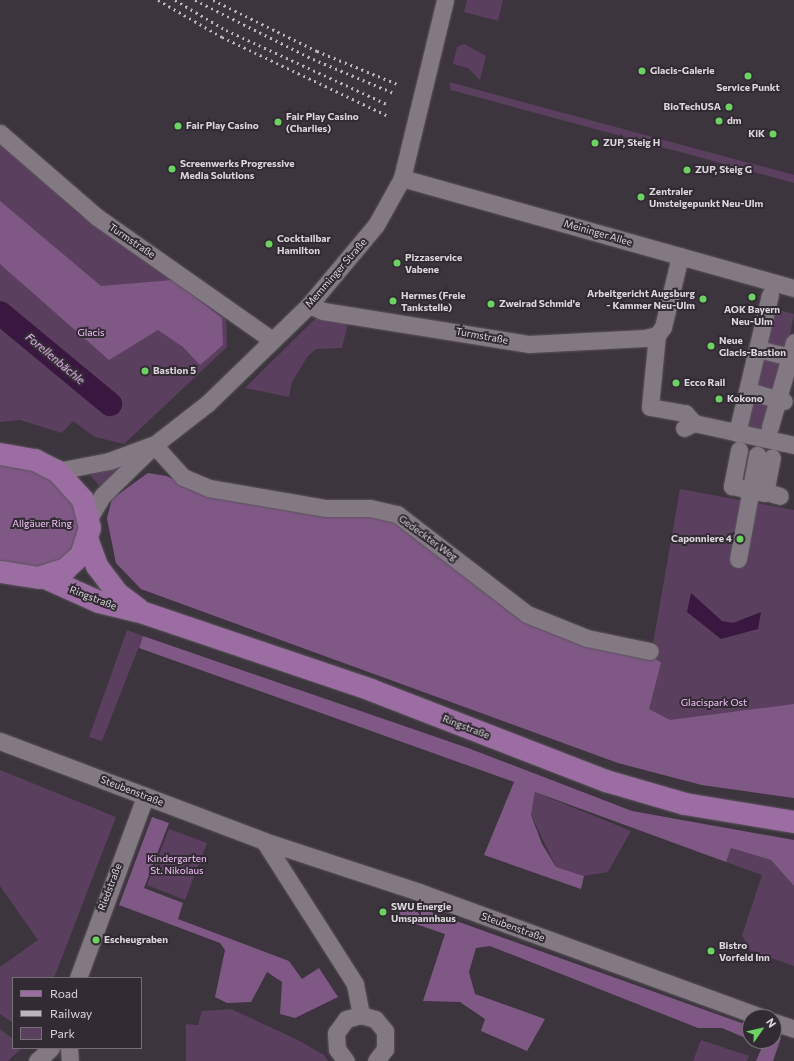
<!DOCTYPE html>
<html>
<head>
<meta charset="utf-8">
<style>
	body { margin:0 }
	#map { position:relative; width:794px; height:1061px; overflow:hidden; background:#3c353d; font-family:Commissioner,sans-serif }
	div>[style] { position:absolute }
	.green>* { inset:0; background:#5a3f5e }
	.forest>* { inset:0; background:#805886 }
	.water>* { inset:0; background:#3a1740 }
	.river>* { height:24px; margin:-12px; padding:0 12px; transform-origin:12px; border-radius:12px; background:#3a1740 }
	.roads { filter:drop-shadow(0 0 1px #5a545b) drop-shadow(0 0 1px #5a545b) }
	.minor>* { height:17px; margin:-8.5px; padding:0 8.5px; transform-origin:8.5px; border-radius:8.5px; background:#827983 }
	.major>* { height:22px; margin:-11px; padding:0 11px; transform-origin:11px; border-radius:11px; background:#9b6da2 }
	.rail>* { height:3px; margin-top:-1.5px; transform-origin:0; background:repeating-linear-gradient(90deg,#bab5bb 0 2px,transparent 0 6px) }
	.dots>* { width:11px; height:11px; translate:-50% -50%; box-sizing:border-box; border:2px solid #322b33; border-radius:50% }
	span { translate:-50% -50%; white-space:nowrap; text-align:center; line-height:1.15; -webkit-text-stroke:4px #322b33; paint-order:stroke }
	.poi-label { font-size:10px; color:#dad5db; font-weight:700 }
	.left { translate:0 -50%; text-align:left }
	.right { translate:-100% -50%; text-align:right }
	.street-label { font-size:10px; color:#dad5db }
	.park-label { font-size:10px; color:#f1c1f8 }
	.water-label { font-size:11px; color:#f4c4fb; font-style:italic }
	.legend { position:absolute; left:12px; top:977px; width:130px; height:72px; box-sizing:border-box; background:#322b33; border:1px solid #756f76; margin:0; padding:5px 7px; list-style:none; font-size:12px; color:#dad5db }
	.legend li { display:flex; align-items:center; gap:8px; height:20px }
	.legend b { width:20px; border:1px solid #756f76 }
	.north { position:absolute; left:742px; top:1009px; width:40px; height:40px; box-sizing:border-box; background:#322b33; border:1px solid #756f76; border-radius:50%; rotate:56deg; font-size:11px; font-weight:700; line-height:16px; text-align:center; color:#dad5db }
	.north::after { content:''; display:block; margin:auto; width:14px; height:18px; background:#6cd362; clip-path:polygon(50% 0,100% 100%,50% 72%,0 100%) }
</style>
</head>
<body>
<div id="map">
	<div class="green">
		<i style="clip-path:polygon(467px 0,503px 0,498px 21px,464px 12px)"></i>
		<i style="clip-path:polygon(464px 44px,486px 56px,480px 80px,468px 68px,453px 64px,457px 47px)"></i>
		<i style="clip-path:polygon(449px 82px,794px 175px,794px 183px,451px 90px)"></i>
		<i style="clip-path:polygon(0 140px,75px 211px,155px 269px,181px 281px,226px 315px,227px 347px,124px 444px,95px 437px,73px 421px,62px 433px,20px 420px,0 422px)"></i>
		<i style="clip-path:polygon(772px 308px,794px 314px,787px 350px,764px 344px)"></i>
		<i style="clip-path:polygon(323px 311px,349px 318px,342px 348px,316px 349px,308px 356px,292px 382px,289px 397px,245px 388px)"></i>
		<i style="clip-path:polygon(761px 354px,784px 361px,775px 393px,753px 388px)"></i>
		<i style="clip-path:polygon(752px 398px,771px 403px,763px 430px,745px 426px)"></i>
		<i style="clip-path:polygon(126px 463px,102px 489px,90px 475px,112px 469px)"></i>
		<i style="clip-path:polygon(148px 473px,166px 476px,525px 617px,651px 655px,680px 489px,794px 510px,794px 798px,702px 785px,618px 763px,141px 589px,116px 563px,107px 518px,112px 499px)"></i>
		<i style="clip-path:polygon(127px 630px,143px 636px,102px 741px,89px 737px)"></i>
		<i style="clip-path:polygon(0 770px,116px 817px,54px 978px,13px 978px,13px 1023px,0 1014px,0 967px,38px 940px,0 886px)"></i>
		<i style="clip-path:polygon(535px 792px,631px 831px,608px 872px,584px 876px,556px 867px,531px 815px)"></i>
		<i style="clip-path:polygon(169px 829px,207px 843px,185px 900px,147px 885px)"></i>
		<i style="clip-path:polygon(731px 848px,771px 860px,794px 886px,794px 966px,751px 951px,742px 935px,762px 875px,726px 862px)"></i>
		<i style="clip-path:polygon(231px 1009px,298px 1040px,324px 1055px,328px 1061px,186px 1061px,186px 1024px,198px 1025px,202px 1011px)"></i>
		<i style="clip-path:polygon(0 1029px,13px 1039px,13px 1048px,22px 1048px,8px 1061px,0 1061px)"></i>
		<i style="clip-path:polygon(701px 1040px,749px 1056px,747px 1061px,693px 1061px)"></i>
	</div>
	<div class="forest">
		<i style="clip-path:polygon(0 201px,101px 286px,173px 280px,222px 318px,223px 345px,200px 365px,183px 347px,158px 330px,109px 360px,0 264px)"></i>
		<i style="clip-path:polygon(0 459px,42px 466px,83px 512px,79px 547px,49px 570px,0 564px)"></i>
		<i style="clip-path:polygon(148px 473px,166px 476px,213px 497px,396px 518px,525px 617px,651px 655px,661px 663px,649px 709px,670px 720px,794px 704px,794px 798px,702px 785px,618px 763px,141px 589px,116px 563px,107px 518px,112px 499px)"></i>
		<i style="clip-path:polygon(143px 636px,468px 748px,632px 811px,794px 840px,794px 886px,771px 860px,731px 848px,726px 862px,535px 792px,531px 815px,542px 844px,556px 867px,584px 876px,581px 889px,484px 855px,514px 782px,139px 648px)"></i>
		<i style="clip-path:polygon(152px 817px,169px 823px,144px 888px,183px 903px,178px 919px,289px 961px,302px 979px,319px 968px,338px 997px,295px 1018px,280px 1014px,282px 982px,267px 972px,251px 1002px,227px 1003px,215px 997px,225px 950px,220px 943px,119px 905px)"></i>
		<i style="clip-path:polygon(403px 902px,750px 1026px,750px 1040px,722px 1028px,698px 1028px,490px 946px,476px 948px,469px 972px,475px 994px,545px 1019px,527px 1051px,481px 1031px,485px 1019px,460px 1002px,423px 1001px,445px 934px,398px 918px)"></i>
		<i style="clip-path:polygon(774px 1035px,781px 1038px,773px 1061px,756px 1061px,763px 1045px,753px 1041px,774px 1041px)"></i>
	</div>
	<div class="water">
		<i style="clip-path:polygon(691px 593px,722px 621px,733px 623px,761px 612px,758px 629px,721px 639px,687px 612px)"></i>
	</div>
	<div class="river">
		<i style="left:0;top:313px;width:143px;rotate:39.6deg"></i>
	</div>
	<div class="roads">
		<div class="minor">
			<i style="left:0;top:133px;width:128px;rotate:40.9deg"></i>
			<i style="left:97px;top:217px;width:214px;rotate:35.1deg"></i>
			<i style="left:402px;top:178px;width:407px;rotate:15.7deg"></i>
			<i style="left:309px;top:305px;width:15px;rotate:23deg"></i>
			<i style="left:323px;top:311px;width:209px;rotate:9.1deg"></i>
			<i style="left:529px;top:344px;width:116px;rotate:-3deg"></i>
			<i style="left:645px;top:338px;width:12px;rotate:-14deg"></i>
			<i style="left:657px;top:335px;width:10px;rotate:-53deg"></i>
			<i style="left:663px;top:327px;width:73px;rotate:-76.5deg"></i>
			<i style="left:657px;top:335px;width:72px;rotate:95.6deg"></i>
			<i style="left:650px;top:407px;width:36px;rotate:10deg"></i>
			<i style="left:685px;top:413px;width:13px;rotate:48deg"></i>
			<i style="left:762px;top:350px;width:33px;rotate:14deg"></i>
			<i style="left:752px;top:392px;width:33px;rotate:16deg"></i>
			<i style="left:770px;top:427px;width:88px;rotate:-74.2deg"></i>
			<i style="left:684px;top:428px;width:11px;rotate:-27deg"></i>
			<i style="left:694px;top:423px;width:102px;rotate:12.4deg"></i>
			<i style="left:737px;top:433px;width:142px;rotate:-76.6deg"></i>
			<i style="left:154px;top:445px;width:43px;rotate:47.8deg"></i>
			<i style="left:183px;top:477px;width:28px;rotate:23deg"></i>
			<i style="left:209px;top:488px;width:119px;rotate:9.7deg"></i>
			<i style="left:326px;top:508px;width:44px"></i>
			<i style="left:370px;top:508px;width:28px;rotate:13deg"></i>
			<i style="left:397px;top:514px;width:164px;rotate:37.6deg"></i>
			<i style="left:527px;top:614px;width:65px;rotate:21.8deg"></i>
			<i style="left:587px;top:638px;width:64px;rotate:11.7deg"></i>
			<i style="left:739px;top:450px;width:37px;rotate:101deg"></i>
			<i style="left:732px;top:486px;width:34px;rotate:12deg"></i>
			<i style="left:765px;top:493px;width:36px;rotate:-79deg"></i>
			<i style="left:57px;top:471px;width:53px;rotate:-10.9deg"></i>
			<i style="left:109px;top:461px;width:46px;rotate:-20.4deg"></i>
			<i style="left:773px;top:494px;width:7px;rotate:16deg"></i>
			<i style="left:89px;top:518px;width:27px;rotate:-59deg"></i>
			<i style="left:103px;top:495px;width:71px;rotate:-44.4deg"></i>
			<i style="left:154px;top:445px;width:68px;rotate:-37.9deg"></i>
			<i style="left:208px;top:403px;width:141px;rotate:-44.1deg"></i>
			<i style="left:309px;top:305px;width:104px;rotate:-50.1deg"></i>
			<i style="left:376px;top:225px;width:54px;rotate:-61deg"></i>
			<i style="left:402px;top:178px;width:183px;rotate:-76.4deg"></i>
			<i style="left:738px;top:559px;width:106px;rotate:-79.6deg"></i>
			<i style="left:0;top:741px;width:282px;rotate:20.7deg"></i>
			<i style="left:264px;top:841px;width:163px;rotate:18.2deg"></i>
			<i style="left:419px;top:892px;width:364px;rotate:20.1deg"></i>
			<i style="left:264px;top:841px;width:169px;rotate:57.5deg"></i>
			<i style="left:355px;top:984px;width:32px;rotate:79deg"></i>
			<i style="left:78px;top:978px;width:193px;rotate:-69.7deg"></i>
			<i style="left:774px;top:1022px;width:21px;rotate:19deg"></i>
			<i style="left:69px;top:1048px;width:13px;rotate:86deg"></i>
			<i style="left:37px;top:1061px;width:19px;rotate:-43deg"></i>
			<i style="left:346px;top:1061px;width:15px;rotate:-127deg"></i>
			<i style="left:337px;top:1049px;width:16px;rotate:-94deg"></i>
			<i style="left:336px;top:1033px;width:17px;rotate:-54deg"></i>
			<i style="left:346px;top:1019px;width:16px;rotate:-15deg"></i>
			<i style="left:361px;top:1015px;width:15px;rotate:16deg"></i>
			<i style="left:375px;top:1019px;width:16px;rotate:50deg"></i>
			<i style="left:385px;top:1031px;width:18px;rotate:90deg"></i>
			<i style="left:385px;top:1049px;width:15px;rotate:127deg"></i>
		</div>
		<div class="major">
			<i style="left:0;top:454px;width:36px;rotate:10deg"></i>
			<i style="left:35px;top:460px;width:25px;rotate:27deg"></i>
			<i style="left:57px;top:471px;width:39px;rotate:48deg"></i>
			<i style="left:83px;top:500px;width:29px;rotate:76deg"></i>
			<i style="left:90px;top:528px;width:28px;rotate:108deg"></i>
			<i style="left:81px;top:555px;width:21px;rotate:137deg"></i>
			<i style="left:66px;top:569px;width:28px;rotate:162deg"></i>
			<i style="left:39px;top:578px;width:39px;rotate:-171deg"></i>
			<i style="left:88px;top:541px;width:27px;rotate:70deg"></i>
			<i style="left:97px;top:566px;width:34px;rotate:53deg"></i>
			<i style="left:117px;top:593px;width:26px;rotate:37deg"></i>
			<i style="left:43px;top:577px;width:61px;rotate:24.1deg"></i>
			<i style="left:99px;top:602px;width:46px;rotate:13.7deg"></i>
			<i style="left:144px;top:613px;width:240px;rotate:18.7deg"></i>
			<i style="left:371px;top:690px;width:252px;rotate:21.2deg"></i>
			<i style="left:606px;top:781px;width:82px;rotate:16.2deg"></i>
			<i style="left:685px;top:804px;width:110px;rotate:9.4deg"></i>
		</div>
	</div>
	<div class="rail">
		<i style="left:158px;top:0;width:74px;rotate:30deg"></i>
		<i style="left:222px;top:37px;width:182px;rotate:25.4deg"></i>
		<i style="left:175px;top:0;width:59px;rotate:30.5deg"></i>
		<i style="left:226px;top:30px;width:179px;rotate:24.7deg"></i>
		<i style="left:195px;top:0;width:132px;rotate:26.6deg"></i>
		<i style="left:313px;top:59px;width:88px;rotate:22.8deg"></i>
		<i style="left:213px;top:0;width:116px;rotate:26.1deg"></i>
		<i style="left:317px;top:51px;width:87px;rotate:22.4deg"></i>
	</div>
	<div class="dots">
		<i style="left:642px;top:71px;background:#6cd362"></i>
		<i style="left:748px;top:76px;background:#6cd362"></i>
		<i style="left:729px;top:107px;background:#6cd362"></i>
		<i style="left:719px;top:121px;background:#6cd362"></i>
		<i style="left:278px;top:122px;background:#6cd362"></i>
		<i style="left:178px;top:126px;background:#6cd362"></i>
		<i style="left:773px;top:134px;background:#6cd362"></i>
		<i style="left:595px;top:143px;background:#6cd362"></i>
		<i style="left:172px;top:169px;background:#6cd362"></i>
		<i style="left:687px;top:170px;background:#6cd362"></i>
		<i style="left:641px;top:197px;background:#6cd362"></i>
		<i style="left:269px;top:244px;background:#6cd362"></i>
		<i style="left:397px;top:263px;background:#6cd362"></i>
		<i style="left:752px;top:297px;background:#6cd362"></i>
		<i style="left:703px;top:299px;background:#6cd362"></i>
		<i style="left:393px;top:301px;background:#6cd362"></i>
		<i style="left:491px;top:304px;background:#6cd362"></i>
		<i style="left:711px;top:346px;background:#6cd362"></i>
		<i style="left:145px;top:371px;background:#6cd362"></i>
		<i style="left:676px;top:383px;background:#6cd362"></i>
		<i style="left:719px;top:399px;background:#6cd362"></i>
		<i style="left:740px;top:539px;background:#6cd362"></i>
		<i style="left:383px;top:912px;background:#6cd362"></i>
		<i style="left:96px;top:940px;background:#6cd362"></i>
		<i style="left:711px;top:951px;background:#6cd362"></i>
	</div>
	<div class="poi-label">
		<span class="left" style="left:650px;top:71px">Glacis-Galerie</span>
		<span style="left:748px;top:88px">Service Punkt</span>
		<span class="right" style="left:721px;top:107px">BioTechUSA</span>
		<span class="left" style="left:286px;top:122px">Fair Play Casino<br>(Charlies)</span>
		<span class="left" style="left:727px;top:121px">dm</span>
		<span class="left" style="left:186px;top:126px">Fair Play Casino</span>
		<span class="right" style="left:765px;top:134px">KiK</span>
		<span class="left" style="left:603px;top:143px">ZUP, Steig H</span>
		<span class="left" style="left:180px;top:169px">Screenwerks Progressive<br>Media Solutions</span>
		<span class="left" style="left:695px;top:170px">ZUP, Steig G</span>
		<span class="left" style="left:649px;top:197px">Zentraler<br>Umsteigepunkt Neu-Ulm</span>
		<span class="left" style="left:277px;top:244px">Cocktailbar<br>Hamilton</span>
		<span class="left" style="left:405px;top:263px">Pizzaservice<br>Vabene</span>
		<span class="right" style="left:695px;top:299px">Arbeitgericht Augsburg<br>- Kammer Neu-Ulm</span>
		<span class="left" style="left:401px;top:301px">Hermes (Freie<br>Tankstelle)</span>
		<span class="left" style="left:499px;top:304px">Zweirad Schmid'e</span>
		<span style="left:752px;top:315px">AOK Bayern<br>Neu-Ulm</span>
		<span class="left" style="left:719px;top:346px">Neue<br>Glacis-Bastion</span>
		<span class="left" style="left:153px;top:371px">Bastion 5</span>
		<span class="left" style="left:684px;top:383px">Ecco Rail</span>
		<span class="left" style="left:727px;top:399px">Kokono</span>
		<span class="right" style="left:732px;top:539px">Caponniere 4</span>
		<span class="left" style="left:391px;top:912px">SWU Energie<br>Umspannhaus</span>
		<span class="left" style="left:104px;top:940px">Escheugraben</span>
		<span class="left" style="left:719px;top:951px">Bistro<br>Vorfeld Inn</span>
	</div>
	<div class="street-label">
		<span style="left:598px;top:233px;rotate:16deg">Meininger Allee</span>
		<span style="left:132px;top:241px;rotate:34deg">Turmstraße</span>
		<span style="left:336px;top:273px;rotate:-49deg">Memminger Straße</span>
		<span style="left:482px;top:336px;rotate:10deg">Turmstraße</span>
		<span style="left:428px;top:538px;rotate:36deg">Gedeckter Weg</span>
		<span style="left:93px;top:598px;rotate:21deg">Ringstraße</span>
		<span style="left:466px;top:727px;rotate:21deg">Ringstraße</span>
		<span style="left:132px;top:791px;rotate:21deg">Steubenstraße</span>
		<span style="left:110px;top:887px;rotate:-69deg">Riedstraße</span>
		<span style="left:513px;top:927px;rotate:20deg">Steubenstraße</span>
	</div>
	<div class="park-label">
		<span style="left:91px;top:333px">Glacis</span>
		<span style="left:42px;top:524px">Allgäuer Ring</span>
		<span style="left:714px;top:703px">Glacispark Ost</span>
		<span style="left:177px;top:864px">Kindergarten<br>St. Nikolaus</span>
	</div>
	<div class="water-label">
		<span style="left:55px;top:359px;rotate:40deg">Forellenbächle</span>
	</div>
	<ul class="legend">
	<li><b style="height:5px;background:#9b6da2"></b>Road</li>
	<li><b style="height:5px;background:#bab5bb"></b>Railway</li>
	<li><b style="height:11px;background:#5a3f5e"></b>Park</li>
	</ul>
	<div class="north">N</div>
</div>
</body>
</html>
